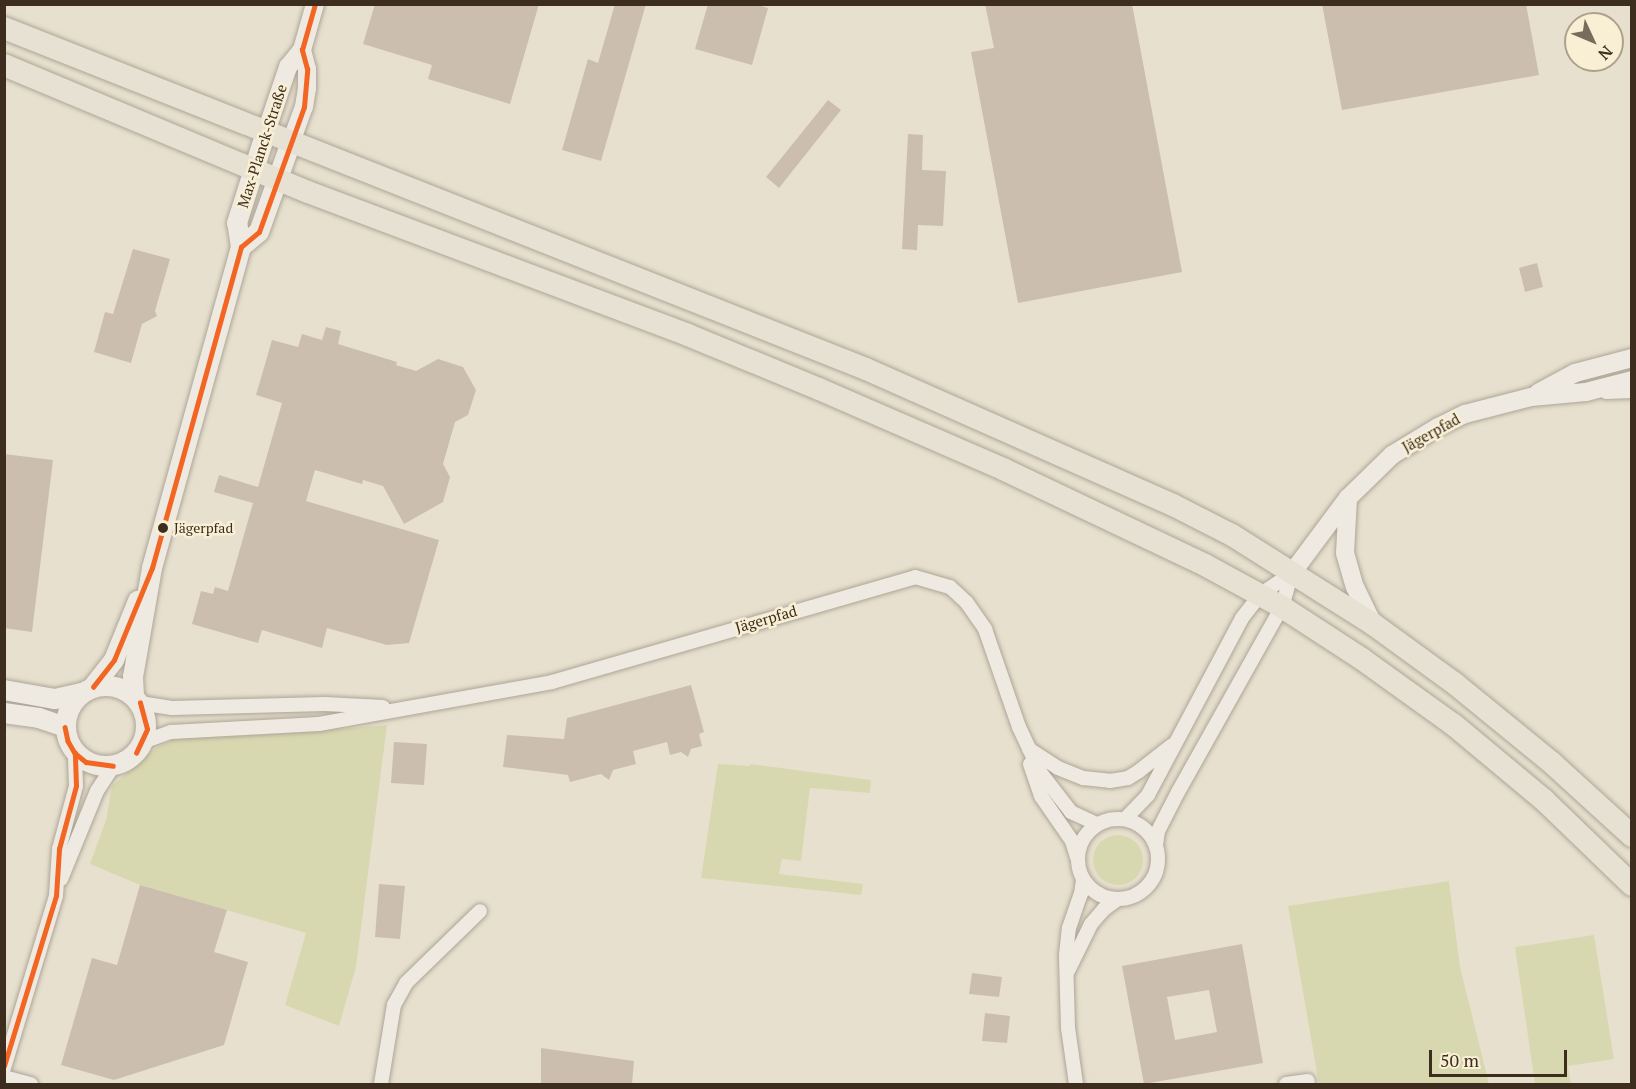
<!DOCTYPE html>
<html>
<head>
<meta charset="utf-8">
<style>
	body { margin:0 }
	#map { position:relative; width:1636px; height:1089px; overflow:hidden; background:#e8e0ce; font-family:"PT Serif",serif }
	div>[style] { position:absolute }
	.green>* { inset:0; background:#d8d8b0 }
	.round { border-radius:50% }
	.building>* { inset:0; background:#ccbeaf }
	.roads { filter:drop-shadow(0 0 2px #ada597) drop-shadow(0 0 2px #ada597) }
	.minor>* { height:14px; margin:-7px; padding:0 7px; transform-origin:7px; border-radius:7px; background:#efeae1 }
	.minor>.ring { margin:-7px; padding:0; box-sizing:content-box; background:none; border:14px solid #efeae1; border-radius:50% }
	.tertiary>* { height:18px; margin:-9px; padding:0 9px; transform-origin:9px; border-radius:9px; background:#efeae1 }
	.secondary>* { height:20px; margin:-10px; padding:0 10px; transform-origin:10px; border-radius:10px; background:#efeae1 }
	.secondary>.ring { margin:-10px; padding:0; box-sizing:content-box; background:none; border:20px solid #efeae1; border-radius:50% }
	.primary>* { height:22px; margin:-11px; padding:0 11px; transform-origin:11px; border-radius:11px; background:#e6e1d2 }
	.bus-1>* { height:4.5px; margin:-2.25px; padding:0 2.25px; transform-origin:2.25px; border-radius:2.25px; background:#f26522 }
	.dots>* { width:16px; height:16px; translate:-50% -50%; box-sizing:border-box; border:3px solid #f8efd5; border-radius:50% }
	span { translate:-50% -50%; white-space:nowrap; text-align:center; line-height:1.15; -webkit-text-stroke:5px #f8efd5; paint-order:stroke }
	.bus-label { font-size:14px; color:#3d2d1e }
	.left { translate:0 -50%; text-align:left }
	.street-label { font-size:15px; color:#3d2d1e }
	.frame { position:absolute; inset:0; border:6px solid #3d2d1e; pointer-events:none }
	.north { position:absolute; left:1564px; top:12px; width:60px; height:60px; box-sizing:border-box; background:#f8efd5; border:2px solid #ada18c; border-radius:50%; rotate:134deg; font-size:16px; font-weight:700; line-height:24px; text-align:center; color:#3d2d1e }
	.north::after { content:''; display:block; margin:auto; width:21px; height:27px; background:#796c5c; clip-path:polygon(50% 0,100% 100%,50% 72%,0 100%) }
	.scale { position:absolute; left:1429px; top:1050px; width:138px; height:27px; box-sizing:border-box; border:3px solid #3d2d1e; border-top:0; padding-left:8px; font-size:18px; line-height:21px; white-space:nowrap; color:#3d2d1e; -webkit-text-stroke:4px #f8efd5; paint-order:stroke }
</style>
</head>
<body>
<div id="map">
	<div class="green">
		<i style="clip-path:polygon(387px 725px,356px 967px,339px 1026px,285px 1005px,306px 933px,140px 885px,90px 864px,106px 820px,112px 786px,156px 748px,181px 736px,277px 734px)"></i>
		<i style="clip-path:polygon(718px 764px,750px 766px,750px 764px,871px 780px,870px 793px,810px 788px,801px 861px,782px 859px,779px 874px,863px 884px,861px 895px,701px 878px)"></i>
		<i class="round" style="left:1093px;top:835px;width:50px;height:50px"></i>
		<i style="clip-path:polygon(1449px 881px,1460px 967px,1489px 1084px,1319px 1084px,1288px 906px)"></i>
		<i style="clip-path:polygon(1594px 935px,1614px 1059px,1568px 1066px,1571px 1084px,1535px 1084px,1515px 947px)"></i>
	</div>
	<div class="building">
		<i style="clip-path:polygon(375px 4px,539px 4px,510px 104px,428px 79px,432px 65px,363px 44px)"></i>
		<i style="clip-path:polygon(615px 4px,646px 4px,601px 161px,562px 150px,588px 59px,598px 63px)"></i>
		<i style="clip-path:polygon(708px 4px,755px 4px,768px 8px,752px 65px,695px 49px)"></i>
		<i style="clip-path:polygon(985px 4px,1132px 4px,1182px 272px,1018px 303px,971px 52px,994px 48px)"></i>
		<i style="clip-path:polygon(1322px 4px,1526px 4px,1539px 75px,1342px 110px)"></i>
		<i style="clip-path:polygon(828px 100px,841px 110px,779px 188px,766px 177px)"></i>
		<i style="clip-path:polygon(908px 134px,923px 135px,922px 170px,946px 171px,943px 226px,918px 225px,917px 250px,902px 249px)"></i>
		<i style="clip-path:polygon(133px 249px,170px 259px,155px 311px,157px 316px,142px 324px,131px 363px,94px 352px,105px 312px,113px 314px)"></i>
		<i style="clip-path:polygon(1537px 263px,1543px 287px,1525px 292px,1519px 268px)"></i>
		<i style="clip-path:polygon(326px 327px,341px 331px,338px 344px,397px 362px,396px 365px,416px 371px,438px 359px,463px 367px,476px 390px,468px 415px,455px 422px,443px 464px,450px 477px,443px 502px,404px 524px,383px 486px,363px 480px,362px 484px,315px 470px,306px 501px,439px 540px,409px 643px,387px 645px,327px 628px,322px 648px,262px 630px,258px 643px,192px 624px,201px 591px,213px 594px,215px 587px,228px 591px,253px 503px,214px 492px,219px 475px,258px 487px,282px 403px,256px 395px,272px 340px,298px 347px,302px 334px,322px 340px)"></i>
		<i style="clip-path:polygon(4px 454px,53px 460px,32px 632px,4px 628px)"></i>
		<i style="clip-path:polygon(691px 685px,704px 732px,699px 734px,702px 746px,691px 749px,688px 757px,681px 752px,670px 755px,667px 742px,633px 751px,636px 764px,613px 770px,609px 780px,601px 774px,570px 782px,568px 775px,503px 767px,507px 735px,564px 739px,567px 718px)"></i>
		<i style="clip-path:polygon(394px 742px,427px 744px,424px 785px,391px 783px)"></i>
		<i style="clip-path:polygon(379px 884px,405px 886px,400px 939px,375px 937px)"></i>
		<i style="clip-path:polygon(140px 885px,227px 910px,214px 952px,248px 962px,224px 1045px,114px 1080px,61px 1065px,92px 958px,117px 965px)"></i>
		<i style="clip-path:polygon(evenodd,1242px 944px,1263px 1063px,1144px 1084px,1122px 966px,1242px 944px,1209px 990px,1217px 1032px,1175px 1040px,1167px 997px,1209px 990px)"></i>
		<i style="clip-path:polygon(972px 973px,1002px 977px,999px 997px,969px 994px)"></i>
		<i style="clip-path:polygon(985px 1013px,1010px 1016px,1007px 1043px,982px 1041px)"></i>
		<i style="clip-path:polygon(541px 1048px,634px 1061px,632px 1084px,541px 1084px)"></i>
	</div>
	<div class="roads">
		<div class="minor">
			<i style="left:1606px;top:392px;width:26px;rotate:-2deg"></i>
			<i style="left:140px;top:703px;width:32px;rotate:9deg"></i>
			<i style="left:172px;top:708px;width:153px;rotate:-1.5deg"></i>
			<i style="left:325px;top:704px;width:58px;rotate:3deg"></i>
			<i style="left:143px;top:742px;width:30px;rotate:-20deg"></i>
			<i style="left:171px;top:732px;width:148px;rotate:-3.1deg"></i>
			<i style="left:319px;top:724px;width:237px;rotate:-10.2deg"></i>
			<i style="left:552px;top:682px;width:378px;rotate:-16.1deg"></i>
			<i style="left:915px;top:577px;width:36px;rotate:16deg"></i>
			<i style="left:950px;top:587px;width:23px;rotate:43deg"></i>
			<i style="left:967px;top:603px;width:32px;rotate:55deg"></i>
			<i style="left:985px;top:629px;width:104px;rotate:70.9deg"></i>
			<i style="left:1019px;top:727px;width:50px;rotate:65deg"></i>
			<i style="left:1040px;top:772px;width:51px;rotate:52.2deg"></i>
			<i style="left:1071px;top:812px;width:29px;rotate:25deg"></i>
			<i style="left:1029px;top:749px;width:35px;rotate:33deg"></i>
			<i style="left:1058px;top:768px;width:27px;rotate:22deg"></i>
			<i style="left:1083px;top:778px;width:27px;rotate:6deg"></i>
			<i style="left:1110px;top:781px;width:18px;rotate:-9deg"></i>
			<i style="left:1128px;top:778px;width:13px;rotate:-32deg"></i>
			<i style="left:1139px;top:771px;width:41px;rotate:-38deg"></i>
			<i style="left:1030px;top:764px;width:34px;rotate:71deg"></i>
			<i style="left:1041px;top:796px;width:55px;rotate:55.4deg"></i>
			<i style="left:1072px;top:841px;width:17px;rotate:73deg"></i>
			<i class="ring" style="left:1078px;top:819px;width:66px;height:66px"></i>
			<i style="left:1125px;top:819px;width:33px;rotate:-46deg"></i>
			<i style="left:1148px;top:795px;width:200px;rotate:-62deg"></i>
			<i style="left:1242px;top:618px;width:31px;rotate:-52deg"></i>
			<i style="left:1261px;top:594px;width:37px;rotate:-34deg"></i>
			<i style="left:1156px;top:845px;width:14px;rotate:-82deg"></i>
			<i style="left:1158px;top:831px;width:44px;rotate:-62.9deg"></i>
			<i style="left:1178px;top:792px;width:212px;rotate:-60.7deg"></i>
			<i style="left:1282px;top:607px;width:35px;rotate:-74deg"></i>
			<i style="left:61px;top:879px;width:95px;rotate:-67.8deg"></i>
			<i style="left:97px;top:791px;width:30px;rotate:-57deg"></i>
			<i style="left:1068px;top:971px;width:52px;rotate:-63.9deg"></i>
			<i style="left:1091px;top:924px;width:20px;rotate:-49deg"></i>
			<i style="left:1104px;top:909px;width:17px;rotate:-36deg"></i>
			<i style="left:4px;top:1068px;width:180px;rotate:-73.2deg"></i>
			<i style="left:56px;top:896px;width:47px;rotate:-86.3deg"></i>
			<i style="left:59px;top:849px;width:65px;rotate:-74.9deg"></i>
			<i style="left:76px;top:786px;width:33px;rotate:-92deg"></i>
			<i style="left:4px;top:1077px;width:28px;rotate:15deg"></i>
			<i style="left:381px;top:1084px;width:80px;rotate:-80.7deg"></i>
			<i style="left:394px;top:1005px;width:25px;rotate:-61deg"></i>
			<i style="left:406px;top:983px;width:103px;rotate:-44.2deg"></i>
			<i style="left:1076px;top:1084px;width:57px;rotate:-98.1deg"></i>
			<i style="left:1068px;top:1028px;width:73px;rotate:-91.6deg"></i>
			<i style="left:1066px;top:955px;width:27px;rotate:-84deg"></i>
			<i style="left:1069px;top:928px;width:36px;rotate:-71deg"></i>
			<i style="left:1081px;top:894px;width:15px;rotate:-82deg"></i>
			<i style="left:1286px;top:1084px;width:22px;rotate:-8deg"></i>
		</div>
		<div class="tertiary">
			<i style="left:266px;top:132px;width:69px;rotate:-71.3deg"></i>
			<i style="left:288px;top:67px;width:22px;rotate:-51deg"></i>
			<i style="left:302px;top:50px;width:48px;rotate:-74.2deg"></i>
			<i style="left:291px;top:142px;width:37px;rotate:-70deg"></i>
			<i style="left:304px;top:107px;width:18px;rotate:-81deg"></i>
			<i style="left:307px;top:89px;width:20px;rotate:-90deg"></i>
			<i style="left:307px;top:69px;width:20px;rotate:-105deg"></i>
			<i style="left:1538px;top:393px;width:42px;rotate:-28.4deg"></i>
			<i style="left:1575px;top:373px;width:59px;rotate:-14.7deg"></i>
			<i style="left:1348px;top:498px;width:55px;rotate:93.1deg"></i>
			<i style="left:1345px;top:553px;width:35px;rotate:74deg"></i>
			<i style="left:1355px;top:587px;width:41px;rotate:64.1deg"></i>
			<i style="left:1292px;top:573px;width:94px;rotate:-53.3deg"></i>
			<i style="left:1348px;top:498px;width:62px;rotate:-44.3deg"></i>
			<i style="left:1392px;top:455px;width:54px;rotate:-31.3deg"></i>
			<i style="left:1438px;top:427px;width:30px;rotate:-26deg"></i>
			<i style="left:1465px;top:414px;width:68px;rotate:-14.4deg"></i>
			<i style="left:1531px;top:397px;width:55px;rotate:-5.2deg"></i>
			<i style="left:1586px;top:392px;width:48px;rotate:-14.6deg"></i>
		</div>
		<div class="secondary">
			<i style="left:241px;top:247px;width:23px;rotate:-40deg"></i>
			<i style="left:259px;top:232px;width:96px;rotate:-70.4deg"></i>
			<i class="ring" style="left:66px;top:686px;width:60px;height:60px"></i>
			<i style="left:93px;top:687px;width:34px;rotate:-52deg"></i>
			<i style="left:114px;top:660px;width:64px;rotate:-67.9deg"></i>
			<i style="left:4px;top:690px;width:52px;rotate:10deg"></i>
			<i style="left:55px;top:699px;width:27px;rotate:-13deg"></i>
			<i style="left:134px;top:696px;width:19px;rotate:-93deg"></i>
			<i style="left:133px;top:677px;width:111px;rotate:-80.1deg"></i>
			<i style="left:152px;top:568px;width:333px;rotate:-74.5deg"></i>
			<i style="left:241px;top:247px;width:24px;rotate:-99deg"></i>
			<i style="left:237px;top:223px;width:96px;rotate:-72.3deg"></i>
			<i style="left:4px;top:713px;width:35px;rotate:8deg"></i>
			<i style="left:39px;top:718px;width:28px;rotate:19deg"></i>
		</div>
		<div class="primary">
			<i style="left:4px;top:28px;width:927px;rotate:21.58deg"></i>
			<i style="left:866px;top:369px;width:336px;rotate:23.9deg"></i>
			<i style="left:1173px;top:505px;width:66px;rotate:27deg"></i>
			<i style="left:1232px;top:535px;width:167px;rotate:32.3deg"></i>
			<i style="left:1373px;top:624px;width:100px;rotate:36.1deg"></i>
			<i style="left:1454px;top:683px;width:127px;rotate:39.2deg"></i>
			<i style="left:1552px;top:763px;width:108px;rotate:42.4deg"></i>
			<i style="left:4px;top:65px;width:329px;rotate:22.7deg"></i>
			<i style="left:308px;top:192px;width:406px;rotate:20.6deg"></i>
			<i style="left:688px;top:335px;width:142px;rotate:22.4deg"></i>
			<i style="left:819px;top:389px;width:203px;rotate:23.5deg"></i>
			<i style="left:1005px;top:470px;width:221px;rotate:25.4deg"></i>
			<i style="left:1205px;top:565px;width:88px;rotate:28.6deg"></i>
			<i style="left:1282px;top:607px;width:95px;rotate:33deg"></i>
			<i style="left:1362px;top:659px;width:113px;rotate:35.7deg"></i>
			<i style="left:1454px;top:725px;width:117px;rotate:39.8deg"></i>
			<i style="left:1544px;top:800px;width:122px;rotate:44deg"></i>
		</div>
	</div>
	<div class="bus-1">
		<i style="left:93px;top:687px;width:34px;rotate:-52deg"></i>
		<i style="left:114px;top:660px;width:100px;rotate:-67.6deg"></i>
		<i style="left:152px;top:568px;width:333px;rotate:-74.5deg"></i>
		<i style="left:241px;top:247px;width:23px;rotate:-40deg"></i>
		<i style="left:259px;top:232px;width:133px;rotate:-70.2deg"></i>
		<i style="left:304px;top:107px;width:38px;rotate:-85deg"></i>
		<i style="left:307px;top:69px;width:20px;rotate:-105deg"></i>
		<i style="left:302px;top:50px;width:48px;rotate:-74.2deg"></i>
		<i style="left:65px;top:727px;width:14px;rotate:78deg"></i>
		<i style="left:68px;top:741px;width:14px;rotate:60deg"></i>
		<i style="left:75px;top:753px;width:14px;rotate:39deg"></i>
		<i style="left:86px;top:762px;width:27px;rotate:8deg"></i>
		<i style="left:136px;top:753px;width:26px;rotate:-65deg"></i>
		<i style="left:147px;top:729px;width:27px;rotate:-105deg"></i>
		<i style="left:4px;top:1066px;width:178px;rotate:-73deg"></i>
		<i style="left:56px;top:896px;width:47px;rotate:-86.3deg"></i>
		<i style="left:59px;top:849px;width:65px;rotate:-74.9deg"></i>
		<i style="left:76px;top:786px;width:33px;rotate:-92deg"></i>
	</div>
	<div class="dots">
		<i style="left:163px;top:528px;background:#3d2d1e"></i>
	</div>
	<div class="bus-label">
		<span class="left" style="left:174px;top:528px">Jägerpfad</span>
	</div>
	<div class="street-label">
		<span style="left:262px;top:146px;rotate:-72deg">Max-Planck-Straße</span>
		<span style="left:1431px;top:433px;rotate:-29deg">Jägerpfad</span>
		<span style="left:766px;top:619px;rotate:-16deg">Jägerpfad</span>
	</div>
	<div class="frame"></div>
	<div class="north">N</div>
	<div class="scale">50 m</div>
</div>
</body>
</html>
